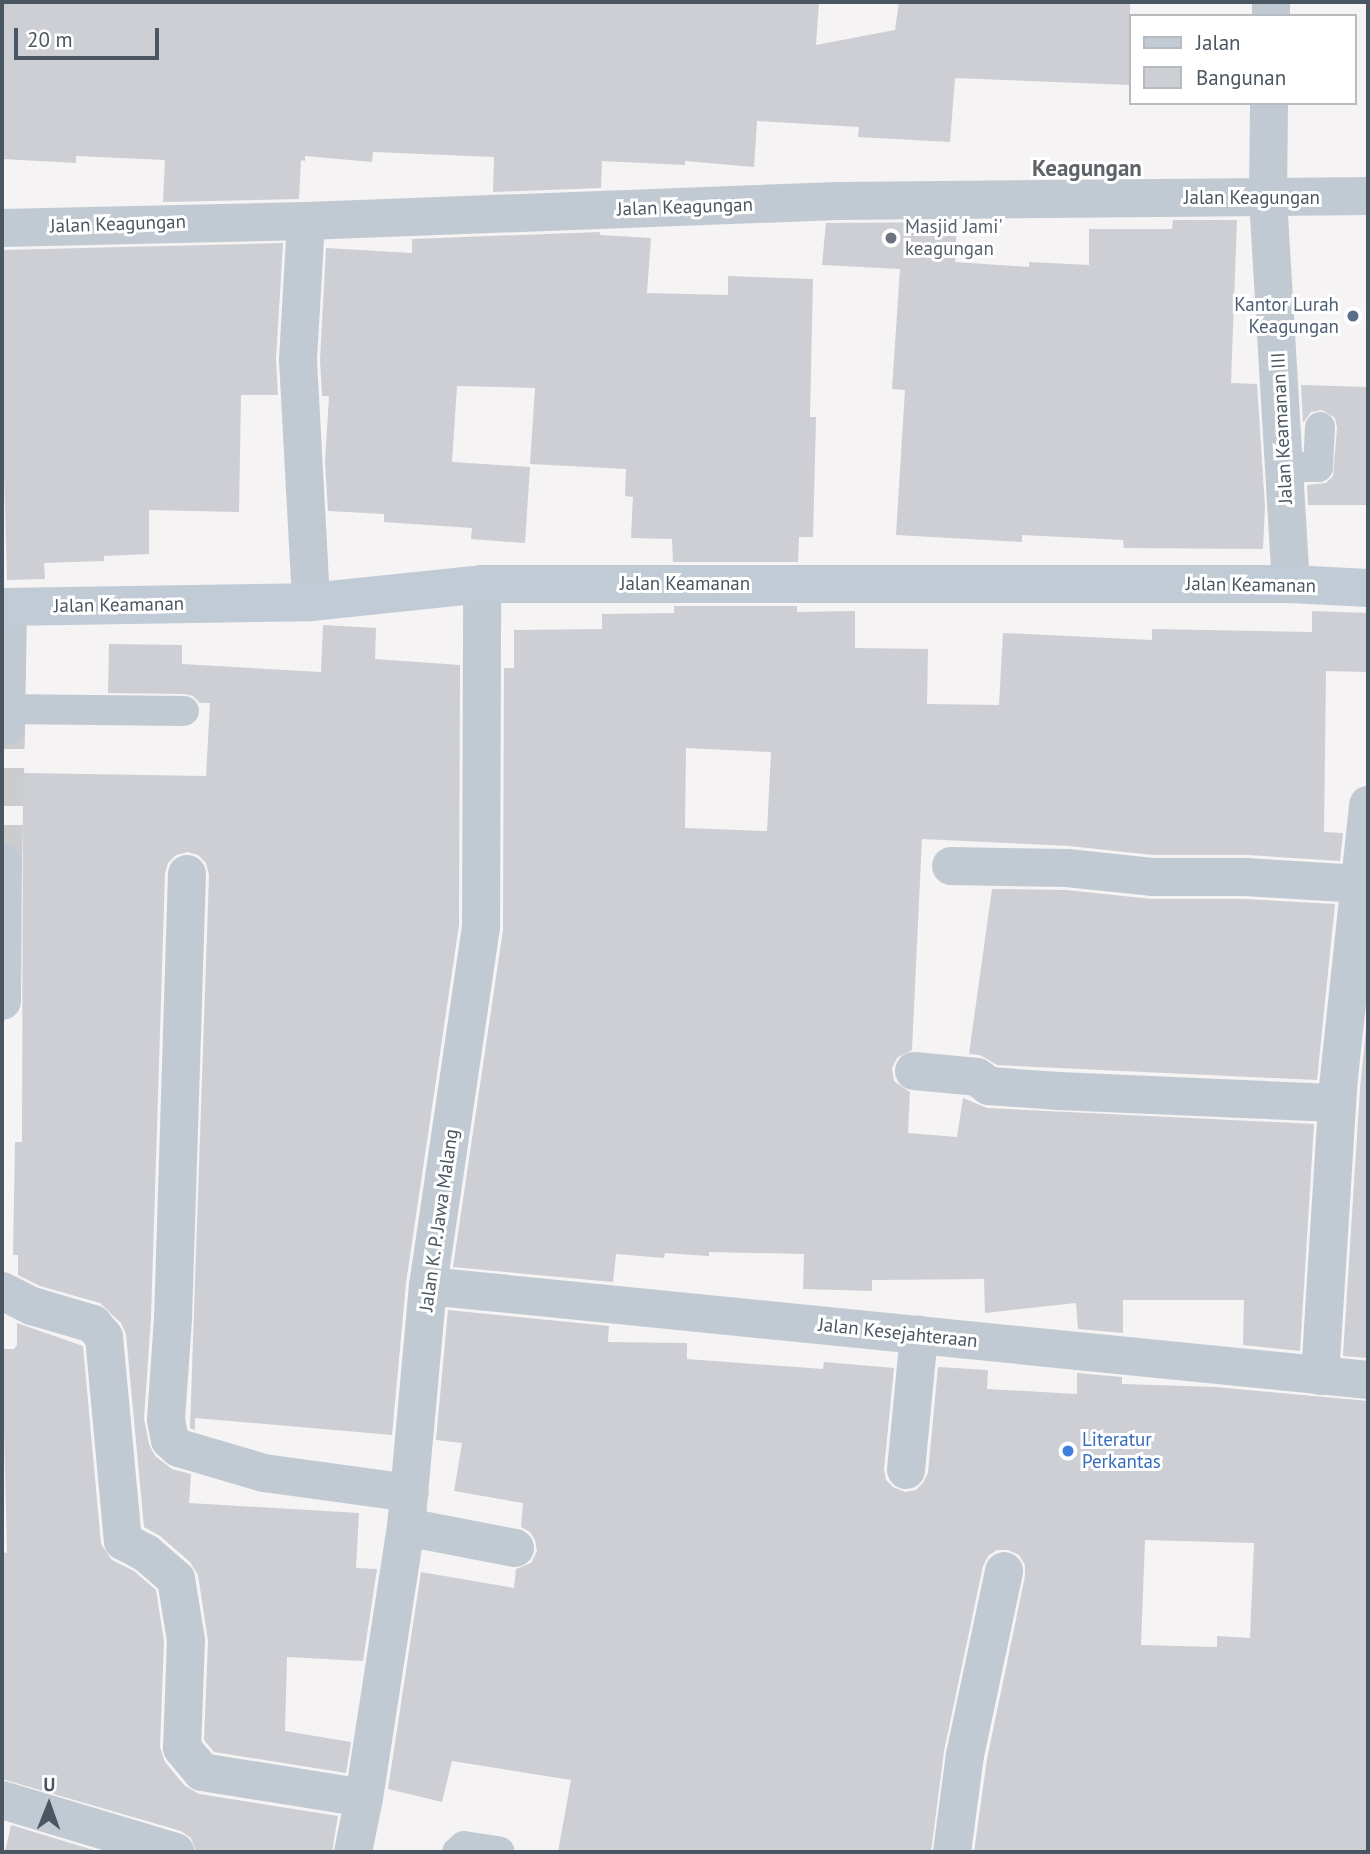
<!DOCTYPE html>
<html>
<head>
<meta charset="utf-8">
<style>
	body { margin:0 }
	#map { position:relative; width:1370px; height:1854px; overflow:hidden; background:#f5f3f3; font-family:"PT Sans",sans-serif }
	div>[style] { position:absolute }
	.building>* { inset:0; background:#cdcfd5 }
	.street-tunnel>* { height:38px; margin-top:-19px; transform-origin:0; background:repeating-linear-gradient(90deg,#caccce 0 38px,transparent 0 57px) }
	.lane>* { height:30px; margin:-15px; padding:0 15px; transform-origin:15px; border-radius:15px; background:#c1cad2 }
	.street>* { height:38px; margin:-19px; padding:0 19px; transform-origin:19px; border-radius:19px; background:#c1cad2 }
	.secondary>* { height:38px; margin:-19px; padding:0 19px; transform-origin:19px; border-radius:19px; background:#c1cbd6 }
	.dots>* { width:19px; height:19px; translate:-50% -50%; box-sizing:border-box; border:4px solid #fff; border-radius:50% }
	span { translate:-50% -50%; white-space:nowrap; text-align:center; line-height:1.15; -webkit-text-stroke:6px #fff; paint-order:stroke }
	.street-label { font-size:19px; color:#4a5661 }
	.worship-label { font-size:19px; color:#5b616d }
	.left { translate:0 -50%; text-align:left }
	.service-label { font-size:19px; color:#4e5e75 }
	.right { translate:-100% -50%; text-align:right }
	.shop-label { font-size:19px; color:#366cbe }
	.quarter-label { font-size:23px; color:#5f6368; font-weight:700 }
	.frame { position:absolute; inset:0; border:4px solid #4a5661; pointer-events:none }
	.legend { position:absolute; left:1129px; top:14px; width:228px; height:91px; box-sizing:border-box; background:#fff; border:2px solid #b7bbc0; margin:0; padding:9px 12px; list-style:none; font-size:21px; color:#4a5661 }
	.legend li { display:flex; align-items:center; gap:14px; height:35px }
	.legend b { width:35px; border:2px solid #b7bbc0 }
	.north { position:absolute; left:14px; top:1770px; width:70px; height:70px; -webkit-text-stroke:5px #fff; paint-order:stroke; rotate:1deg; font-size:19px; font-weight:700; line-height:28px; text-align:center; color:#4a5661 }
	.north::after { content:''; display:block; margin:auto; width:24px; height:32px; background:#4a5661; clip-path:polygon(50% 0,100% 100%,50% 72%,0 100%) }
	.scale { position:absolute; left:14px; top:28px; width:145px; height:32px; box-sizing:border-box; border:4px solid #4a5661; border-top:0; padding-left:9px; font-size:21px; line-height:24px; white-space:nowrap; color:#4a5661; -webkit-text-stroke:5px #fff; paint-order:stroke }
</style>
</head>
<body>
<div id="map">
	<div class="building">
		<i style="clip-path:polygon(2px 2px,819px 2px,816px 45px,895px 30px,899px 2px,1130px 2px,1130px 85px,955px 78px,950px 142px,858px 137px,859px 127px,757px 121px,754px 167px,685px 161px,685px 165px,602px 161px,601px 188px,493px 192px,494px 157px,373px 152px,372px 162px,305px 156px,305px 161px,301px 160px,299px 199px,163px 202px,165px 160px,76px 156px,76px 163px,2px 159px)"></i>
		<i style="clip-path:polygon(1173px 220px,1237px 220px,1231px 383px,1257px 384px,1265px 507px,1263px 549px,1124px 548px,1123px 540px,1022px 535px,1022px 542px,896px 535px,905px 390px,892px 389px,900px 269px,822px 265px,826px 223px,957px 222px,955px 262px,1029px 267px,1029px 262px,1089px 265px,1089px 229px,1172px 229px)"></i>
		<i style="clip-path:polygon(600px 232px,600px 235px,651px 238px,647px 293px,728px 295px,728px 276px,813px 279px,810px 417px,816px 417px,813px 537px,799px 537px,798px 562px,673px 562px,672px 539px,631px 538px,633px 497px,625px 496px,626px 469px,530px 464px,535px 388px,457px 386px,452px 462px,530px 467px,525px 543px,471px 539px,472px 528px,384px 522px,384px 514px,328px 511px,325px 461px,329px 396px,322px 396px,320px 360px,326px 248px,412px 253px,412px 239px)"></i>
		<i style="clip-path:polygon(283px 243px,276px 359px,278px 395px,241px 395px,239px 512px,149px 510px,149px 554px,104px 556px,104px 561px,44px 563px,45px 579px,7px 580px,2px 403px,3px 250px)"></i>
		<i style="clip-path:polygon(1301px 385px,1368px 387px,1368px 505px,1308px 505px,1307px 485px,1326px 483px,1333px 476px,1337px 428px,1335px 418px,1322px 410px,1311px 412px,1303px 423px)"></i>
		<i style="clip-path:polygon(evenodd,674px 606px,797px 606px,797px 612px,855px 611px,855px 648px,928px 649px,927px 704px,999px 705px,1003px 633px,1152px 640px,1152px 629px,1312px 632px,1312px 611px,1368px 613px,1368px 672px,1326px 671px,1324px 832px,1343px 833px,1340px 861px,1247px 855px,1153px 855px,1069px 846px,922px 839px,912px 1050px,897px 1058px,892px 1068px,894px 1081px,910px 1092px,908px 1133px,957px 1137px,963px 1098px,987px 1108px,1314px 1124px,1300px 1351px,1243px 1345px,1244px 1300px,1123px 1300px,1123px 1333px,1078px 1329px,1076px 1303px,985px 1313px,984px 1279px,872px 1280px,872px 1291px,803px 1289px,804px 1254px,709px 1252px,709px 1256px,665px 1253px,664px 1258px,616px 1254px,613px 1282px,453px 1267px,503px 930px,504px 668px,514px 668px,514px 630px,602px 629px,602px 614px,674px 613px,674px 606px,686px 748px,771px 752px,767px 831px,685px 828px,686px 748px)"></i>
		<i style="clip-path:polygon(323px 625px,376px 628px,375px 659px,460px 665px,459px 925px,406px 1283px,392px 1435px,195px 1418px,195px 1430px,190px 1428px,209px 875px,206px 863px,198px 855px,188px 852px,176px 855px,168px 863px,165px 873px,151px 1318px,144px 1419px,149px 1444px,155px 1456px,172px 1469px,191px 1474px,189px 1503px,359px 1513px,356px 1568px,377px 1569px,363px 1661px,287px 1657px,285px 1731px,351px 1742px,346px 1773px,214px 1752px,204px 1740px,208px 1641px,198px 1575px,190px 1562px,160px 1536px,144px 1527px,126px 1334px,121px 1323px,100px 1303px,40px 1286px,18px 1275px,18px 1255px,13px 1255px,15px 1142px,22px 1142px,23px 773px,206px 776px,210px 703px,200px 703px,193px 696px,184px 694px,108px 693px,109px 644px,182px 645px,182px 664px,321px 672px)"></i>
		<i style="clip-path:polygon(992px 889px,1066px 890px,1152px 899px,1245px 899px,1335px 904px,1317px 1080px,997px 1065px,980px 1055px,969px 1054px)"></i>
		<i style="clip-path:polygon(1368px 1009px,1368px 1358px,1343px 1356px,1360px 1089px)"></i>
		<i style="clip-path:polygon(evenodd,448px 1310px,609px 1326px,608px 1342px,687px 1343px,687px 1359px,823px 1369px,824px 1362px,894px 1368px,884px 1469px,886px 1480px,893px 1487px,905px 1492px,916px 1490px,923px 1483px,928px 1473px,938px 1367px,988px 1370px,987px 1389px,1077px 1394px,1077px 1373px,1122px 1377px,1122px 1384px,1215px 1387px,1368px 1401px,1368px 1852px,974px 1852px,987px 1759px,1025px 1576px,1025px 1565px,1019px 1555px,1008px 1550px,997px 1550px,988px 1556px,983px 1566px,944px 1751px,931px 1852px,558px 1852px,571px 1780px,452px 1761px,442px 1802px,388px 1789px,421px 1572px,514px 1588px,516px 1569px,531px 1563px,537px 1551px,535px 1540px,530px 1532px,521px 1527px,523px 1503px,454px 1491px,462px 1443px,436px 1440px,448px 1310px,1145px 1540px,1254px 1543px,1250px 1638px,1217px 1636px,1217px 1647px,1141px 1645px,1145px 1540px)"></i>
		<i style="clip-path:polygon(17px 1323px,83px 1346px,101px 1544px,112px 1560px,134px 1571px,156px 1590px,164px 1641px,160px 1747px,165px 1762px,185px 1786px,199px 1794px,338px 1816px,332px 1852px,196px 1852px,191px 1838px,181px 1831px,2px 1779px,2px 1552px,7px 1553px,2px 1349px,14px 1349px,17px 1345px)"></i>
		<i style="clip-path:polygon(11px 1825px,100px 1852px,5px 1852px)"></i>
	</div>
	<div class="street-tunnel">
		<i style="left:3px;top:863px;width:137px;rotate:-88.7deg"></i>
	</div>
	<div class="lane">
		<i style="left:1284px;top:467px;width:34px"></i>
		<i style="left:1318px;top:467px;width:40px;rotate:-87.1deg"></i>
		<i style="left:2px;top:709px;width:182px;rotate:0.6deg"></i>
		<i style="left:457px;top:1852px;width:9px;rotate:-41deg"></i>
		<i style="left:464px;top:1846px;width:36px;rotate:9deg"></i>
	</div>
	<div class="street">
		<i style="left:1271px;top:16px;width:14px;rotate:-90deg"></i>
		<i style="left:1269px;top:103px;width:96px;rotate:90.6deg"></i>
		<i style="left:1268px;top:199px;width:386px;rotate:86.6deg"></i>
		<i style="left:306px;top:221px;width:139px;rotate:93.3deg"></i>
		<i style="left:298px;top:360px;width:242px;rotate:86.9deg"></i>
		<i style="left:2px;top:228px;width:304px;rotate:-1.3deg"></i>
		<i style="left:306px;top:221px;width:532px;rotate:-2.15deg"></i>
		<i style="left:838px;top:201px;width:530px;rotate:-0.54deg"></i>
		<i style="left:6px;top:726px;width:119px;rotate:-89deg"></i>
		<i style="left:951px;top:866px;width:116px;rotate:1deg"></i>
		<i style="left:1067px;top:868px;width:85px;rotate:6deg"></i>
		<i style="left:1152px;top:877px;width:94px"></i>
		<i style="left:1246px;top:877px;width:114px;rotate:3.5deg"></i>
		<i style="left:187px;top:874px;width:445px;rotate:91.8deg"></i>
		<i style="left:173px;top:1319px;width:101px;rotate:94deg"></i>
		<i style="left:166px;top:1420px;width:20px;rotate:79deg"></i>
		<i style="left:170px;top:1440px;width:12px;rotate:42deg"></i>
		<i style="left:179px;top:1448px;width:89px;rotate:16.4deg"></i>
		<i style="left:264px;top:1473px;width:147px;rotate:7.8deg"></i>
		<i style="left:2px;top:1001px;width:138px;rotate:-89.6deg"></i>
		<i style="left:914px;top:1071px;width:63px;rotate:5.4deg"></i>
		<i style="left:977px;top:1077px;width:15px;rotate:37deg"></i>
		<i style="left:989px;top:1086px;width:70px;rotate:4.1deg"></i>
		<i style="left:1059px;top:1091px;width:278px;rotate:2.5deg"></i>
		<i style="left:428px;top:1286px;width:945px;rotate:5.71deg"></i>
		<i style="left:2px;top:1291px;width:34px;rotate:27deg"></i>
		<i style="left:32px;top:1306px;width:64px;rotate:16.4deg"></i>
		<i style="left:93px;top:1324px;width:17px;rotate:50deg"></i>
		<i style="left:104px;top:1337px;width:205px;rotate:84.7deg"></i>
		<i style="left:123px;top:1541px;width:26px;rotate:28deg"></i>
		<i style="left:146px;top:1553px;width:40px;rotate:41deg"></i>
		<i style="left:176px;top:1579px;width:62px;rotate:80.7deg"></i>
		<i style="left:186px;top:1640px;width:108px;rotate:92.1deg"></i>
		<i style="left:182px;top:1748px;width:31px;rotate:50deg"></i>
		<i style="left:202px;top:1772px;width:164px;rotate:9.1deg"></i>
		<i style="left:1320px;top:1376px;width:290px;rotate:-86.4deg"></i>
		<i style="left:1338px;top:1087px;width:284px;rotate:-83.9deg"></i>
		<i style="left:906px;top:1470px;width:136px;rotate:-84.5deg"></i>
		<i style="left:406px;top:1527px;width:111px;rotate:10.9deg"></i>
		<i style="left:2px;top:1800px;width:181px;rotate:16.7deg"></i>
		<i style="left:353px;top:1852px;width:55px;rotate:-78.5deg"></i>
		<i style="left:364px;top:1798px;width:274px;rotate:-81.2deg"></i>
		<i style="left:406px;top:1527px;width:242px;rotate:-84.8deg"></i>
		<i style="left:428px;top:1286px;width:363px;rotate:-81.6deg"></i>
		<i style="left:481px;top:927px;width:343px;rotate:-89.8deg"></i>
		<i style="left:952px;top:1852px;width:98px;rotate:-82.4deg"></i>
		<i style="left:965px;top:1755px;width:188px;rotate:-78deg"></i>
	</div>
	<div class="secondary">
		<i style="left:2px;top:607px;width:309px;rotate:-0.9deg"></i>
		<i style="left:311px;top:602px;width:172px;rotate:-6deg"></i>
		<i style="left:482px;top:584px;width:809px"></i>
		<i style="left:1291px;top:584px;width:77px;rotate:3deg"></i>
	</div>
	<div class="dots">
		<i style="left:891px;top:238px;background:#6b7280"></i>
		<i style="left:1353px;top:316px;background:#5c6f8a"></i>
		<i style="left:1068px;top:1451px;background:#3f7fe0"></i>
	</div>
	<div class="street-label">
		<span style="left:1252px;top:198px">Jalan Keagungan</span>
		<span style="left:685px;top:207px;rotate:-2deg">Jalan Keagungan</span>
		<span style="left:118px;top:224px;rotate:-2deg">Jalan Keagungan</span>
		<span style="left:1282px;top:428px;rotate:-93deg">Jalan Keamanan III</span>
		<span style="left:685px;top:584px">Jalan Keamanan</span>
		<span style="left:1251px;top:585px;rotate:1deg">Jalan Keamanan</span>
		<span style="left:119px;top:605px;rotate:-1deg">Jalan Keamanan</span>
		<span style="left:439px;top:1220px;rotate:-82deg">Jalan K. P. Jawa Malang</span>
		<span style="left:898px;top:1333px;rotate:6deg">Jalan Kesejahteraan</span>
	</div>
	<div class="worship-label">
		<span class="left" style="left:905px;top:238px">Masjid Jami'<br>keagungan</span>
	</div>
	<div class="service-label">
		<span class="right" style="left:1339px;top:316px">Kantor Lurah<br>Keagungan</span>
	</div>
	<div class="shop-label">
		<span class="left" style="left:1082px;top:1451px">Literatur<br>Perkantas</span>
	</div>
	<div class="quarter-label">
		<span style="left:1087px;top:168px">Keagungan</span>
	</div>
	<div class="frame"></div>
	<ul class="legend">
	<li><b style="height:9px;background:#c1cbd6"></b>Jalan</li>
	<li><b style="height:19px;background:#cdcfd5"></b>Bangunan</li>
	</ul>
	<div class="north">U</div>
	<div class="scale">20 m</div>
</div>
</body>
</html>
